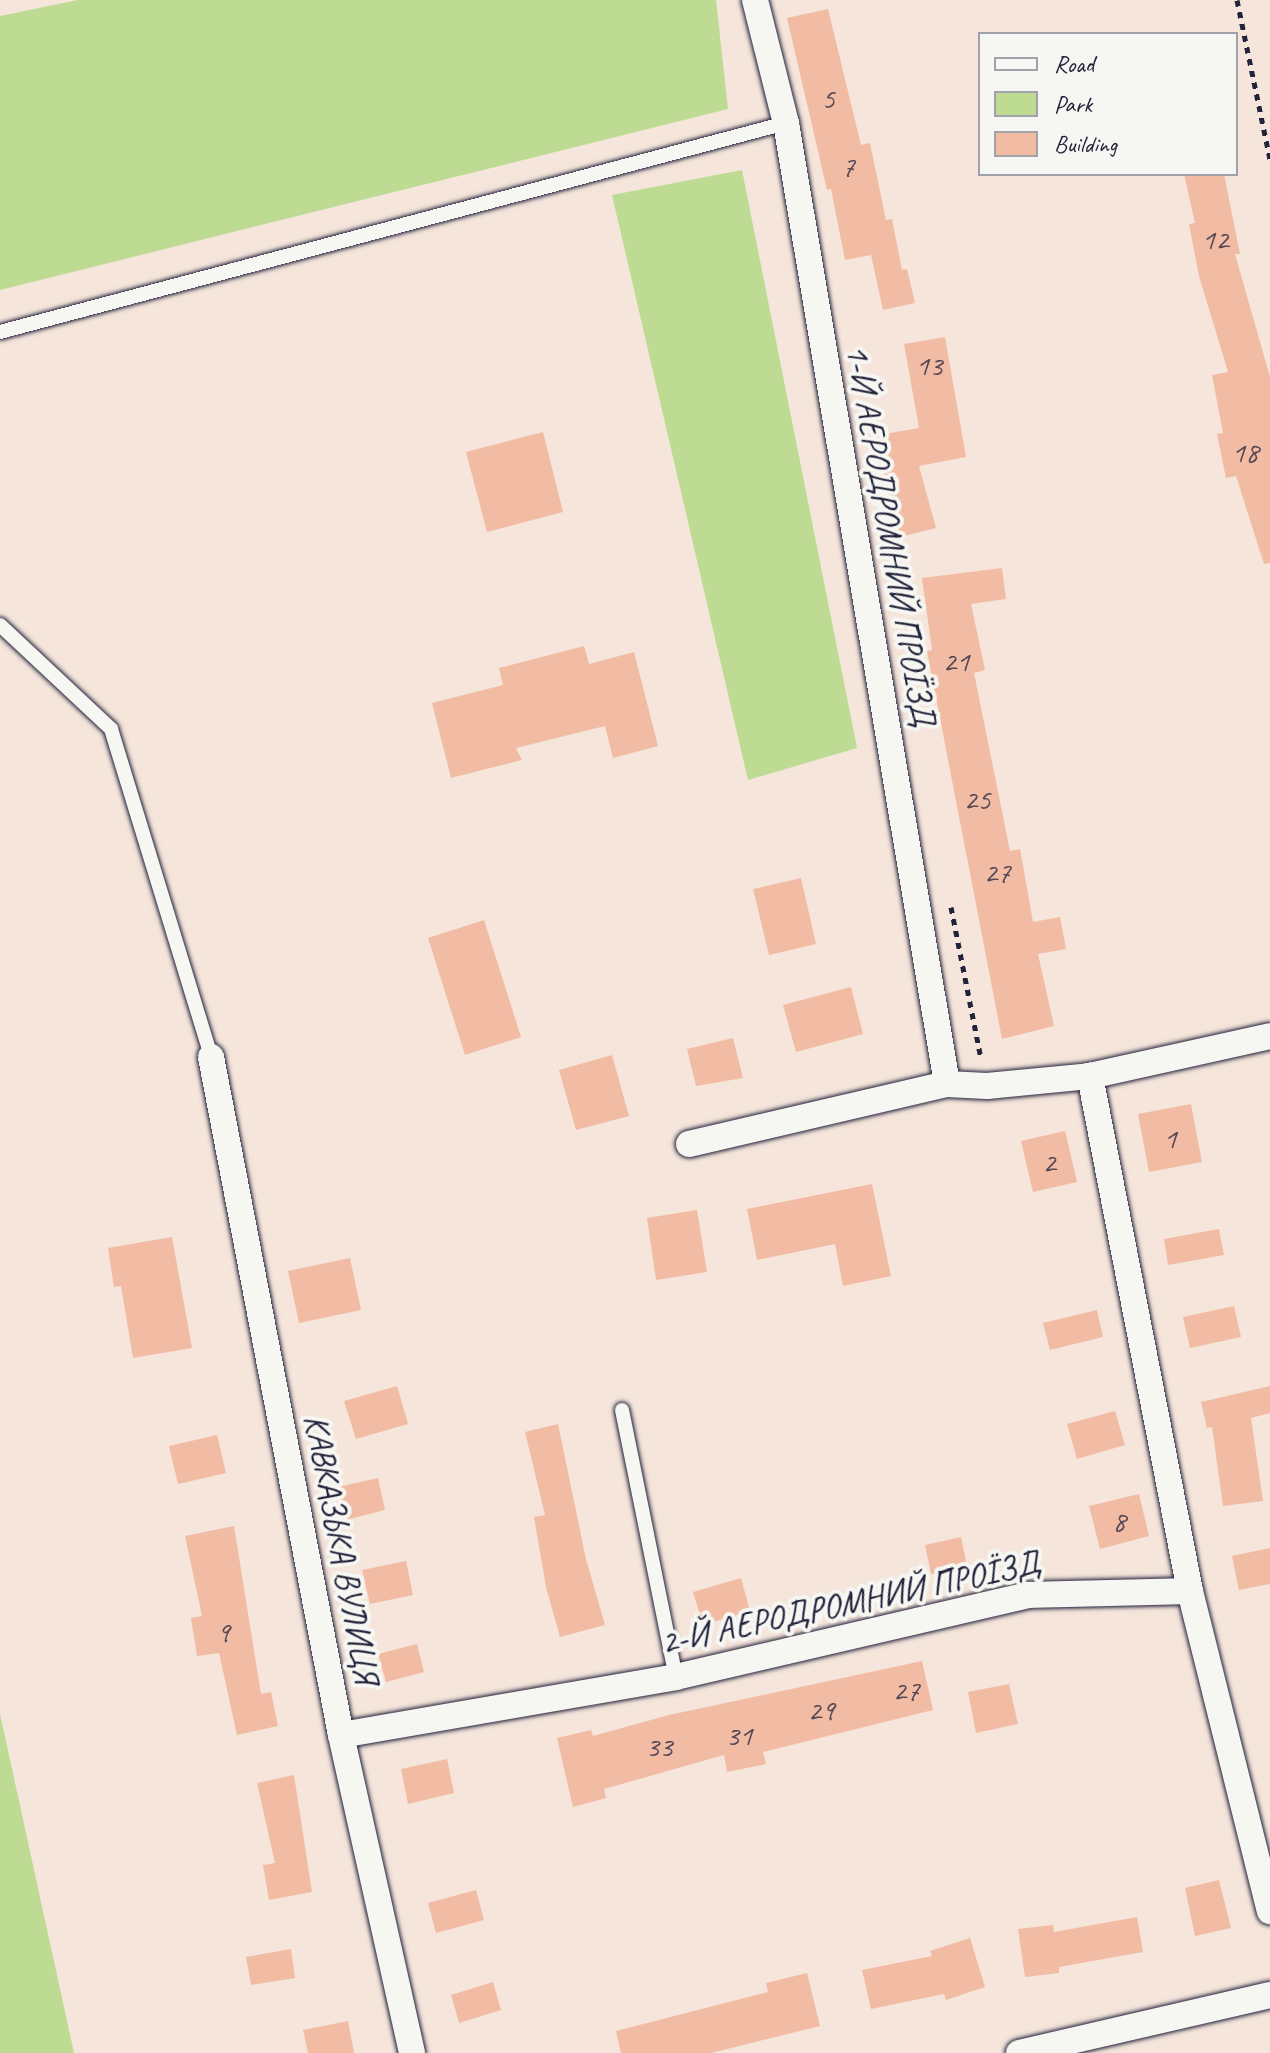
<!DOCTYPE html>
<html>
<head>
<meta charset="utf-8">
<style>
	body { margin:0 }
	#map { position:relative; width:1270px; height:2053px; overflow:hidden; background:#f5e5db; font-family:Caveat,sans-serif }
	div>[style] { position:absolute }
	.green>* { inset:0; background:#bddb93 }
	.building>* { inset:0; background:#f2bca4 }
	.path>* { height:5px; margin-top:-2.5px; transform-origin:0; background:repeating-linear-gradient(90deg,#22223b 0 6px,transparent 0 12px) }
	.roads { filter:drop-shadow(0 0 2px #22223b) drop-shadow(0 0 2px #22223b) }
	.lane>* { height:14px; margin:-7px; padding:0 7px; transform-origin:7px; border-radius:7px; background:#f6f6f2 }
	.street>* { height:26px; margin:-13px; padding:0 13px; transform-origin:13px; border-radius:13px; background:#f6f6f2 }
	span { translate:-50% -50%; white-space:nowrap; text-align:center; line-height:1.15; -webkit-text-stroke:8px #f6f6f2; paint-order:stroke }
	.number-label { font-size:30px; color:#564855 }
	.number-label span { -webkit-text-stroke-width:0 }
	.street-label { font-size:34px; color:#22223b }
	.legend { position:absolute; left:978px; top:32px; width:260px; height:144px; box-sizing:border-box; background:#f6f6f2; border:2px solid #a1a1a9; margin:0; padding:10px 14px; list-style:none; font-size:24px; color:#22223b }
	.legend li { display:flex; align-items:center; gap:16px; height:40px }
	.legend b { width:40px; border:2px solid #a1a1a9 }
</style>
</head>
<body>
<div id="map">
	<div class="green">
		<i style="clip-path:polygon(78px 0,716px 0,728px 109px,0 290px,0 16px)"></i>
		<i style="clip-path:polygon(742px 170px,857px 748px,748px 780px,612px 195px)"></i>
		<i style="clip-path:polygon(0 1714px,74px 2053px,0 2053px)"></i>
	</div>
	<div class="building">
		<i style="clip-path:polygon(828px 9px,861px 145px,870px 143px,886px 220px,892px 219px,902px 270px,907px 269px,915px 303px,883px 310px,871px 255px,845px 260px,831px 189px,827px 190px,787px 18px)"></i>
		<i style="clip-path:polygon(1184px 174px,1224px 174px,1240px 254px,1235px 254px,1270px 377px,1270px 563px,1264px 564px,1236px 476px,1226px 478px,1217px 434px,1223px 433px,1212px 375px,1228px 372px,1199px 276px,1189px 224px,1195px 223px)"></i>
		<i style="clip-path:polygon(945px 337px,966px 457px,919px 466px,936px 528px,900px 537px,883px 472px,874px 473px,867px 437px,919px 428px,904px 344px)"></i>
		<i style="clip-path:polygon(543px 432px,563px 512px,487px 532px,466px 452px)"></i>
		<i style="clip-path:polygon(1002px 568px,1006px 599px,971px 604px,985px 670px,974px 673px,1010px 851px,1020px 849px,1033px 922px,1060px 917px,1066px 949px,1038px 954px,1054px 1026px,1002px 1039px,927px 651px,932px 650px,922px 578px)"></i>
		<i style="clip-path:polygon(584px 646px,589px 664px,634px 652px,658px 746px,613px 758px,605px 726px,516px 748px,522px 760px,451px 778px,432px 703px,503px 685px,499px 668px)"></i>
		<i style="clip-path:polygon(801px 878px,816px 944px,769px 955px,753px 889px)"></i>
		<i style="clip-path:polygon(484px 920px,521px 1037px,465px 1055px,428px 938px)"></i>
		<i style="clip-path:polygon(851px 987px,863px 1034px,796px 1052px,783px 1005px)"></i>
		<i style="clip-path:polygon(733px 1038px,743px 1078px,696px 1086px,687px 1049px)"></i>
		<i style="clip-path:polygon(612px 1055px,629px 1116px,576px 1130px,559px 1070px)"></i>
		<i style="clip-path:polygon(1191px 1104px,1202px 1162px,1149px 1172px,1138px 1114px)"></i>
		<i style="clip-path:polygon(1065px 1131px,1077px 1182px,1033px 1192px,1021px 1141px)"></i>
		<i style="clip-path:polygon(872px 1184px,891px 1276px,843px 1286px,835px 1244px,757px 1260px,747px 1209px)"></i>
		<i style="clip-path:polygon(697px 1210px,707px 1272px,656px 1280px,647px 1218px)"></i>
		<i style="clip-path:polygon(1219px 1229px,1224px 1255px,1168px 1265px,1164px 1239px)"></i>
		<i style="clip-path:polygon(172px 1237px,192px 1348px,133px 1358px,121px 1286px,114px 1287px,108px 1248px)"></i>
		<i style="clip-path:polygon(350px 1258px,361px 1310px,299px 1323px,288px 1271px)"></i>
		<i style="clip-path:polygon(1234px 1306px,1241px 1337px,1190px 1348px,1183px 1317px)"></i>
		<i style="clip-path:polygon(1097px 1310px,1103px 1337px,1050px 1350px,1043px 1323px)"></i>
		<i style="clip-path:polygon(397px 1386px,408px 1424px,356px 1439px,344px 1401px)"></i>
		<i style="clip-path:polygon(1270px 1386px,1270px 1413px,1251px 1418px,1263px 1501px,1223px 1506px,1212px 1427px,1207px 1428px,1201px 1402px)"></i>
		<i style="clip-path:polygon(1115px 1411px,1125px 1445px,1077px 1459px,1067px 1424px)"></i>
		<i style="clip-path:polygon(558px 1424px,586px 1559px,605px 1625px,560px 1637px,546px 1587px,534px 1517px,545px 1515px,525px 1432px)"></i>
		<i style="clip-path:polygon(217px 1435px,226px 1473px,178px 1484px,169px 1446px)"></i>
		<i style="clip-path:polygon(378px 1478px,385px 1510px,346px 1520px,338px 1487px)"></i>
		<i style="clip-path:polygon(1139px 1494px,1149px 1536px,1100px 1549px,1089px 1506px)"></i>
		<i style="clip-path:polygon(234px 1526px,261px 1694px,271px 1692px,278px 1726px,237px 1735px,219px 1653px,197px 1656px,191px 1618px,202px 1616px,185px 1536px)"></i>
		<i style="clip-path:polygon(961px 1537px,967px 1566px,931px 1574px,925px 1545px)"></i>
		<i style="clip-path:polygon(1270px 1548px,1270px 1584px,1239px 1590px,1232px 1556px)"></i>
		<i style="clip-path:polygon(406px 1561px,413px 1595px,370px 1604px,362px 1570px)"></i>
		<i style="clip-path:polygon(741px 1578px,750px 1611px,703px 1625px,693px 1592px)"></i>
		<i style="clip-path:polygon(417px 1644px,424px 1672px,386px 1682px,378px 1654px)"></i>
		<i style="clip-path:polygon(922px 1661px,933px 1710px,763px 1752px,766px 1764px,727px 1772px,724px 1755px,604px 1789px,606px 1798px,573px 1807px,557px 1738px,591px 1730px,593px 1736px,669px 1715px)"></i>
		<i style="clip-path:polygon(1009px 1684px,1018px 1724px,976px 1733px,968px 1692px)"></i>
		<i style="clip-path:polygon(447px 1759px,454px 1793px,408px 1804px,401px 1769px)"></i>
		<i style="clip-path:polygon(294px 1775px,312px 1892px,269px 1900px,263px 1865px,275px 1863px,257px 1783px)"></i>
		<i style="clip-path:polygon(1219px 1880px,1231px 1928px,1195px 1936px,1185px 1888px)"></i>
		<i style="clip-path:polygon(476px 1890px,484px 1920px,436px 1933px,428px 1903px)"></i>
		<i style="clip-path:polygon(1137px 1917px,1143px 1952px,1059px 1967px,1059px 1973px,1025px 1977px,1018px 1929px,1053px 1925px,1054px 1932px)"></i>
		<i style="clip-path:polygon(970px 1938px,985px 1987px,946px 2000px,944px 1994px,871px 2009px,862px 1970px,932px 1956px,930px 1951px)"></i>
		<i style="clip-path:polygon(291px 1949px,295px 1978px,251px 1985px,246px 1957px)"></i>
		<i style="clip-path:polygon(807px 1973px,820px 2026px,711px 2053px,621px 2053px,616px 2031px,768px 1992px,766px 1983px)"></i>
		<i style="clip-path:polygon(493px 1982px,501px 2010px,459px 2023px,451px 1995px)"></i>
		<i style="clip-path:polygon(348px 2021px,354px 2053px,308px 2053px,303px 2030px)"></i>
	</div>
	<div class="path">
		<i style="left:1237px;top:0;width:163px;rotate:78.3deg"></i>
		<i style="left:951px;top:907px;width:154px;rotate:78.8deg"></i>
	</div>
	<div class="roads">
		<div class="lane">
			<i style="left:0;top:332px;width:813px;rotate:-14.89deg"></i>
			<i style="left:0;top:625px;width:152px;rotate:43.1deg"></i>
			<i style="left:111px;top:729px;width:343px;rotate:73deg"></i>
			<i style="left:622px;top:1410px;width:272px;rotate:78.6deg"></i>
		</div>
		<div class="street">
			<i style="left:755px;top:0;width:127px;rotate:75.9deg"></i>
			<i style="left:786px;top:123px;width:974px;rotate:80.49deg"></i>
			<i style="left:211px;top:1057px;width:690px;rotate:79.15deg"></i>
			<i style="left:341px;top:1735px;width:326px;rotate:77.4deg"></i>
			<i style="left:689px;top:1144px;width:265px;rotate:-13.1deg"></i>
			<i style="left:947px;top:1084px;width:40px;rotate:2.9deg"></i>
			<i style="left:987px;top:1086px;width:103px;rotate:-5.5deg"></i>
			<i style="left:1090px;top:1076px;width:184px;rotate:-12.5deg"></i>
			<i style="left:1190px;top:1591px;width:330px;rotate:76deg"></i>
			<i style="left:341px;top:1735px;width:340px;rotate:-9.8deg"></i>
			<i style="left:676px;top:1677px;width:361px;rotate:-13.1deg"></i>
			<i style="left:1028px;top:1595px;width:162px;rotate:-1.4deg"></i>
			<i style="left:1190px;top:1591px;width:525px;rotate:-100.99deg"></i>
			<i style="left:1019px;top:2053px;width:258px;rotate:-13deg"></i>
		</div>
	</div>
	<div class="number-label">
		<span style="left:828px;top:98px">5</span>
		<span style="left:848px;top:166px">7</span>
		<span style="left:1215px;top:239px">12</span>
		<span style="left:929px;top:365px">13</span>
		<span style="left:1245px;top:452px">18</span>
		<span style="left:956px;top:661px">21</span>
		<span style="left:977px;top:799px">25</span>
		<span style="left:997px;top:872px">27</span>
		<span style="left:1170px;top:1138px">1</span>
		<span style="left:1049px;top:1162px">2</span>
		<span style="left:1119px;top:1521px">8</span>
		<span style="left:223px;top:1632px">9</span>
		<span style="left:906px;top:1690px">27</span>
		<span style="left:821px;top:1710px">29</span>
		<span style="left:739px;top:1735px">31</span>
		<span style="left:659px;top:1746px">33</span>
	</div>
	<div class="street-label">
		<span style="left:891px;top:535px;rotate:80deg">1-Й АЕРОДРОМНИЙ ПРОЇЗД</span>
		<span style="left:342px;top:1549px;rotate:79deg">КАВКАЗЬКА ВУЛИЦЯ</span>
		<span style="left:850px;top:1602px;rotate:-12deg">2-Й АЕРОДРОМНИЙ ПРОЇЗД</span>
	</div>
	<ul class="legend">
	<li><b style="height:10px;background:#f6f6f2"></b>Road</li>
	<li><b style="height:22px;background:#bddb93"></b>Park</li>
	<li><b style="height:22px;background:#f2bca4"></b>Building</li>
	</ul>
</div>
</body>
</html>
